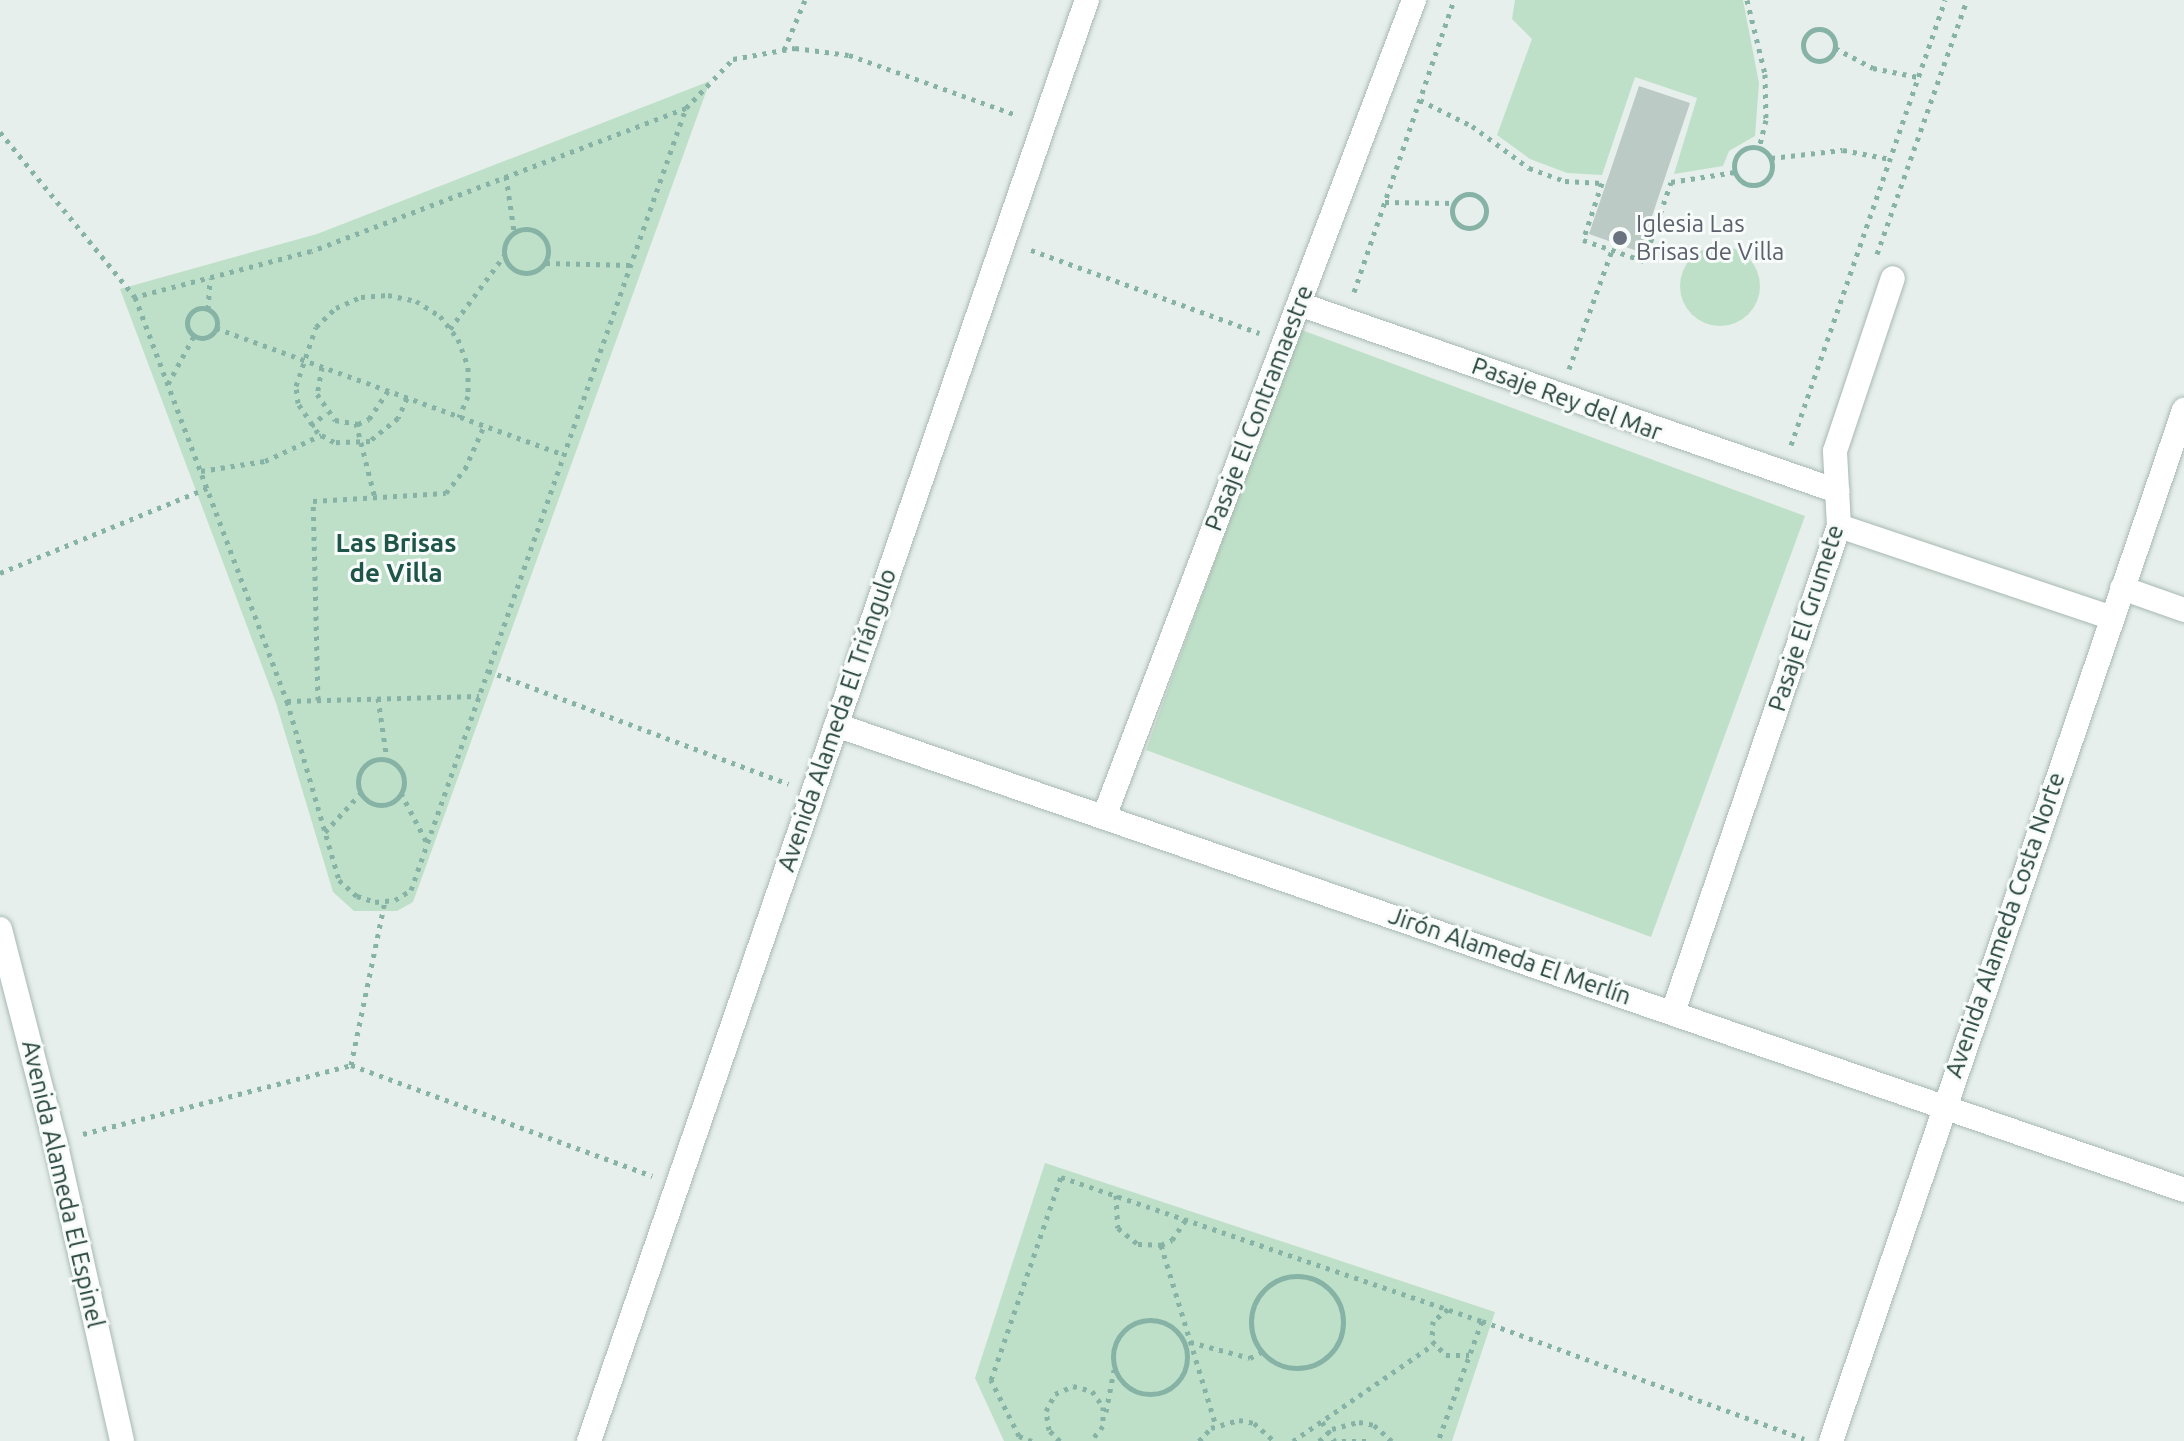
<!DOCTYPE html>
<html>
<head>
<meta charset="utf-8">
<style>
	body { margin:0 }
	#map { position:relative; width:2184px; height:1441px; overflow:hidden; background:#e6efeb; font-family:Ubuntu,sans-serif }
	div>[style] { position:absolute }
	.green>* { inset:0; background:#bfe0c8 }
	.round { border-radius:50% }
	.building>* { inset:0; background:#bbcac4 }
	.path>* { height:5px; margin-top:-2.5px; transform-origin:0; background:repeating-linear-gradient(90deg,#86b3a5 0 4px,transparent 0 10px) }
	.path>.ring { margin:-2.5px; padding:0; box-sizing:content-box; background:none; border:5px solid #86b3a5; border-radius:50% }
	.roads { filter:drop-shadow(0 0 2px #a8b8b2) drop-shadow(0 0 2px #a8b8b2) }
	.street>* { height:24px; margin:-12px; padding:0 12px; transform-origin:12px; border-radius:12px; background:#fff }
	.dots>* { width:22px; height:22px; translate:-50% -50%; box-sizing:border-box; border:4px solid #f7fbf9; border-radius:50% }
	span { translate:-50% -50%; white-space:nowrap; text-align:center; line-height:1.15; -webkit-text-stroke:6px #f7fbf9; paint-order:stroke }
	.worship-label { font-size:24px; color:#5b616d }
	.left { translate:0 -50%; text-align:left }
	.street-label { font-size:24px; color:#24423a }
	.neighbourhood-label { font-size:26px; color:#1f5548; font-weight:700 }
</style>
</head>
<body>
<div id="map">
	<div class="green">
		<i style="clip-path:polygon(1515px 0,1743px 0,1759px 83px,1755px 136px,1729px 151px,1723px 166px,1674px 174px,1697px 98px,1635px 77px,1602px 175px,1567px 173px,1530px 159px,1497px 135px,1532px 39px,1512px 19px)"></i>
		<i style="clip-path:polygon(710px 81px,413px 902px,397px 911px,354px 911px,333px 892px,276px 703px,120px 289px,317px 234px)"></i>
		<i class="round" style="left:1680px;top:246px;width:80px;height:80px"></i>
		<i style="clip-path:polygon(1299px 329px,1805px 516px,1651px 937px,1146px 750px)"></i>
		<i style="clip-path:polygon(1045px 1163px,1495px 1312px,1452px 1441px,1004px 1441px,975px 1378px)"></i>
	</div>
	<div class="building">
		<i style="clip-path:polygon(1639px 86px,1690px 103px,1640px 252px,1589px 234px)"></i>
	</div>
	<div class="path">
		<i style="left:1747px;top:0;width:76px;rotate:76.3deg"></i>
		<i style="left:1765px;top:74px;width:46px;rotate:88.8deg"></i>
		<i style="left:1766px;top:120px;width:29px;rotate:104deg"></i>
		<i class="ring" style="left:1803px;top:29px;width:27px;height:27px"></i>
		<i style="left:1835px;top:48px;width:43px;rotate:27.8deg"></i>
		<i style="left:1873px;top:68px;width:46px;rotate:11.3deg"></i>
		<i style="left:784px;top:50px;width:54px;rotate:-67.2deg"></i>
		<i style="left:1420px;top:100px;width:58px;rotate:26.6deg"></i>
		<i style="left:1472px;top:126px;width:71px;rotate:36.4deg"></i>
		<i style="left:1529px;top:168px;width:38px;rotate:20deg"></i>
		<i style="left:1565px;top:181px;width:37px;rotate:3deg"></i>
		<i style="left:1602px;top:183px;width:60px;rotate:108.4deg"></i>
		<i style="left:1583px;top:240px;width:65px;rotate:19deg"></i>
		<i style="left:1644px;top:261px;width:83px;rotate:-71.1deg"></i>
		<i style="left:1671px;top:182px;width:65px;rotate:-8.9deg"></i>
		<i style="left:686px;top:108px;width:68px;rotate:-46.2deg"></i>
		<i style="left:733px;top:59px;width:63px;rotate:-10.1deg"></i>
		<i style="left:795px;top:48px;width:54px;rotate:7.4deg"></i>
		<i style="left:849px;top:55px;width:178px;rotate:19.7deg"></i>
		<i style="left:0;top:132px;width:213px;rotate:50.7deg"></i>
		<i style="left:135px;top:297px;width:432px;rotate:69.4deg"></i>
		<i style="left:287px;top:701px;width:186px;rotate:73.8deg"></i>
		<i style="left:339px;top:880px;width:24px;rotate:42deg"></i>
		<i style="left:357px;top:896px;width:19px;rotate:18deg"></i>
		<i style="left:375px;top:902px;width:20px;rotate:-6deg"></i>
		<i style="left:395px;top:900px;width:19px;rotate:-32deg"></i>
		<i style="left:411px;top:890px;width:829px;rotate:-70.63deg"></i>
		<i style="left:686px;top:108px;width:401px;rotate:159.1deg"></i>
		<i style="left:311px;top:251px;width:182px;rotate:165.4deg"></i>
		<i class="ring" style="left:1734px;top:147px;width:33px;height:33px"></i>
		<i style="left:1771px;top:158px;width:72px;rotate:-6.3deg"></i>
		<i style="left:1843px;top:150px;width:48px;rotate:10.8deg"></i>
		<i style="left:506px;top:176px;width:56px;rotate:81.7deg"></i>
		<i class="ring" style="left:1452px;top:194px;width:29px;height:29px"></i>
		<i style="left:1385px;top:202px;width:69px;rotate:0.8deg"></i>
		<i class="ring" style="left:504px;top:229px;width:39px;height:39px"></i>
		<i style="left:1031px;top:250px;width:243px;rotate:20deg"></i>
		<i style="left:1877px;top:254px;width:269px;rotate:-70.5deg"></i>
		<i style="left:546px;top:263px;width:85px;rotate:1.3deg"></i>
		<i style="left:1354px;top:292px;width:309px;rotate:-71.1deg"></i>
		<i class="ring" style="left:187px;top:308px;width:25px;height:25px"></i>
		<i style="left:208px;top:309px;width:31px;rotate:-86deg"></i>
		<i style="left:216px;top:328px;width:370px;rotate:20deg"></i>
		<i style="left:450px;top:329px;width:91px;rotate:-53.5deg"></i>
		<i style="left:322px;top:367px;width:27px;rotate:100deg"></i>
		<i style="left:317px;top:394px;width:32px;rotate:55deg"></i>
		<i style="left:335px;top:420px;width:23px;rotate:10deg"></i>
		<i style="left:358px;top:424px;width:12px;rotate:-24deg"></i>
		<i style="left:369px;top:419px;width:34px;rotate:-56deg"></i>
		<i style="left:1569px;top:369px;width:127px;rotate:-70.1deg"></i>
		<i style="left:168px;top:384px;width:55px;rotate:-61.6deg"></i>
		<i style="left:407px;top:398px;width:22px;rotate:114deg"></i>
		<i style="left:398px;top:418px;width:36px;rotate:141deg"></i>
		<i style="left:370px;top:441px;width:36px;rotate:178deg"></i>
		<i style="left:334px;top:442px;width:18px;rotate:-151deg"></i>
		<i style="left:318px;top:433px;width:36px;rotate:-124deg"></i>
		<i style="left:298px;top:403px;width:17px;rotate:-97deg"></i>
		<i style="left:296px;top:386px;width:62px;rotate:-71.3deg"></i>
		<i style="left:316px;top:327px;width:28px;rotate:-44deg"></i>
		<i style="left:336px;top:308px;width:27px;rotate:-24deg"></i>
		<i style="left:361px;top:297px;width:27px;rotate:-4deg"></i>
		<i style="left:388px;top:295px;width:29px;rotate:12deg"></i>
		<i style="left:416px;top:301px;width:28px;rotate:32deg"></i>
		<i style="left:440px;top:316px;width:29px;rotate:52deg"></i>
		<i style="left:458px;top:339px;width:30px;rotate:70deg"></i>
		<i style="left:468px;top:367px;width:29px;rotate:90deg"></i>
		<i style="left:468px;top:396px;width:23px;rotate:113deg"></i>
		<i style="left:356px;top:423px;width:77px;rotate:75.8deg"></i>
		<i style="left:311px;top:426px;width:20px;rotate:-41deg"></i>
		<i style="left:1791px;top:445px;width:471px;rotate:-70.9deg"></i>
		<i style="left:201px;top:471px;width:65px;rotate:-8.9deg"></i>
		<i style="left:265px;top:461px;width:62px;rotate:-24.9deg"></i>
		<i style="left:0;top:573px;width:224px;rotate:-22.3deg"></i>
		<i style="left:488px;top:671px;width:321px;rotate:20.6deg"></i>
		<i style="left:378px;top:698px;width:63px;rotate:81.7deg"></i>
		<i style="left:318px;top:700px;width:199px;rotate:-91.4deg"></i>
		<i style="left:313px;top:501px;width:133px;rotate:-3.4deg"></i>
		<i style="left:446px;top:493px;width:31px;rotate:-52deg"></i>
		<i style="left:465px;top:469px;width:47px;rotate:-66.2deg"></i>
		<i style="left:287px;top:701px;width:192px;rotate:-1.5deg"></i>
		<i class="ring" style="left:358px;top:759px;width:41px;height:41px"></i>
		<i style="left:401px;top:793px;width:54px;rotate:62.5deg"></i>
		<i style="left:325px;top:832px;width:53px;rotate:-47.3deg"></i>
		<i style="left:351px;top:1065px;width:167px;rotate:-78.3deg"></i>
		<i style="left:83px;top:1134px;width:277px;rotate:-14.4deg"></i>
		<i style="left:351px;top:1065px;width:321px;rotate:20.2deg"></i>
		<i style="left:1116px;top:1195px;width:33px;rotate:87deg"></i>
		<i style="left:1118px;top:1228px;width:26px;rotate:39deg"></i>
		<i style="left:1138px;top:1244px;width:23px;rotate:2deg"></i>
		<i style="left:1161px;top:1245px;width:12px;rotate:-24deg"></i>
		<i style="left:1172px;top:1240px;width:25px;rotate:-56deg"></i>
		<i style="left:1161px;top:1245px;width:189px;rotate:73.1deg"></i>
		<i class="ring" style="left:1251px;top:1276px;width:87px;height:87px"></i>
		<i style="left:1448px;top:1309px;width:19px;rotate:141deg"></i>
		<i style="left:1433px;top:1321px;width:20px;rotate:93deg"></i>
		<i style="left:1432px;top:1341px;width:20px;rotate:45deg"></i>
		<i style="left:1446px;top:1355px;width:23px"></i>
		<i class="ring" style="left:1113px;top:1320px;width:69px;height:69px"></i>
		<i style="left:1482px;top:1321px;width:343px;rotate:20.1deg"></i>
		<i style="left:1190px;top:1342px;width:62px;rotate:14.9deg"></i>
		<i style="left:1250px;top:1358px;width:13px;rotate:-27deg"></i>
		<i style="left:1106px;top:1412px;width:43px;rotate:-79.2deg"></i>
		<i style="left:1322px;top:1422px;width:23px;rotate:56deg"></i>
		<i style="left:1032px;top:1441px;width:14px;rotate:-159deg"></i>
		<i style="left:1019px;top:1436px;width:63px;rotate:-116.6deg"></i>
		<i style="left:991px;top:1380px;width:215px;rotate:-71deg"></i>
		<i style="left:1061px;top:1177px;width:445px;rotate:18.9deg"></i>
		<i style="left:1482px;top:1321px;width:128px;rotate:110.1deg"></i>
		<i style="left:1060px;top:1441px;width:16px;rotate:-135deg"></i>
		<i style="left:1049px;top:1430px;width:19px;rotate:-99deg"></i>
		<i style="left:1046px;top:1411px;width:19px;rotate:-62deg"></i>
		<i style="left:1055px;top:1394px;width:20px;rotate:-24deg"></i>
		<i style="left:1073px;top:1386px;width:20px;rotate:15deg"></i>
		<i style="left:1092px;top:1391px;width:19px;rotate:55deg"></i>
		<i style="left:1103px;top:1407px;width:19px;rotate:90deg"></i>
		<i style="left:1103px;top:1426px;width:19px;rotate:129deg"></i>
		<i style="left:1199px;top:1441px;width:18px;rotate:-47deg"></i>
		<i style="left:1211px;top:1428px;width:29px;rotate:-16deg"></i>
		<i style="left:1239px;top:1420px;width:15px;rotate:11deg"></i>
		<i style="left:1254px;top:1423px;width:27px;rotate:42deg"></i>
		<i style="left:1293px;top:1441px;width:171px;rotate:-34.5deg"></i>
		<i style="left:1319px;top:1441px;width:18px;rotate:-43deg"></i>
		<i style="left:1332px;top:1429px;width:28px;rotate:-15deg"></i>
		<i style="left:1359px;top:1422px;width:15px;rotate:11deg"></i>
		<i style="left:1374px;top:1425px;width:24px;rotate:42deg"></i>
		<i style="left:1342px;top:1441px;width:26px"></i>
	</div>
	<div class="roads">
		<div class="street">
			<i style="left:1299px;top:304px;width:570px;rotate:19.17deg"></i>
			<i style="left:1839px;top:526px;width:288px;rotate:18.6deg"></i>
			<i style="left:2122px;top:588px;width:66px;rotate:19.5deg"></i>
			<i style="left:836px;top:725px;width:1426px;rotate:19.03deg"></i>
			<i style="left:1104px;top:817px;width:874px;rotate:-69.22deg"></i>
			<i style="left:0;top:929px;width:219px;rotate:75.5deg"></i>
			<i style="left:55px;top:1141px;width:307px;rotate:77.4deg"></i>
			<i style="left:1673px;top:1012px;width:514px;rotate:-71.14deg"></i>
			<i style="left:1839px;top:526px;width:75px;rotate:-93.1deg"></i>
			<i style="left:1835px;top:451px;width:182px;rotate:-71.5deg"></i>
			<i style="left:589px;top:1441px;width:1525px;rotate:-70.94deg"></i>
			<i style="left:1831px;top:1441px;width:1090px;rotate:-71.1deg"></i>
		</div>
	</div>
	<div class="dots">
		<i style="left:1620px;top:238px;background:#6b7280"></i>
	</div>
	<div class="worship-label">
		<span class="left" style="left:1636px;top:238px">Iglesia Las<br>Brisas de Villa</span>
	</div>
	<div class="street-label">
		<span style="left:1567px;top:399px;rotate:20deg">Pasaje Rey del Mar</span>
		<span style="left:1259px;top:408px;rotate:-69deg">Pasaje El Contramaestre</span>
		<span style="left:1806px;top:618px;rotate:-72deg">Pasaje El Grumete</span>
		<span style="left:837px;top:720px;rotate:-71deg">Avenida Alameda El Triángulo</span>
		<span style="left:2005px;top:925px;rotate:-71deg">Avenida Alameda Costa Norte</span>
		<span style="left:1510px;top:956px;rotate:19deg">Jirón Alameda El Merlín</span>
		<span style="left:63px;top:1184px;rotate:77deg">Avenida Alameda El Espinel</span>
	</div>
	<div class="neighbourhood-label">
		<span style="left:396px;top:558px">Las Brisas<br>de Villa</span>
	</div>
</div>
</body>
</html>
